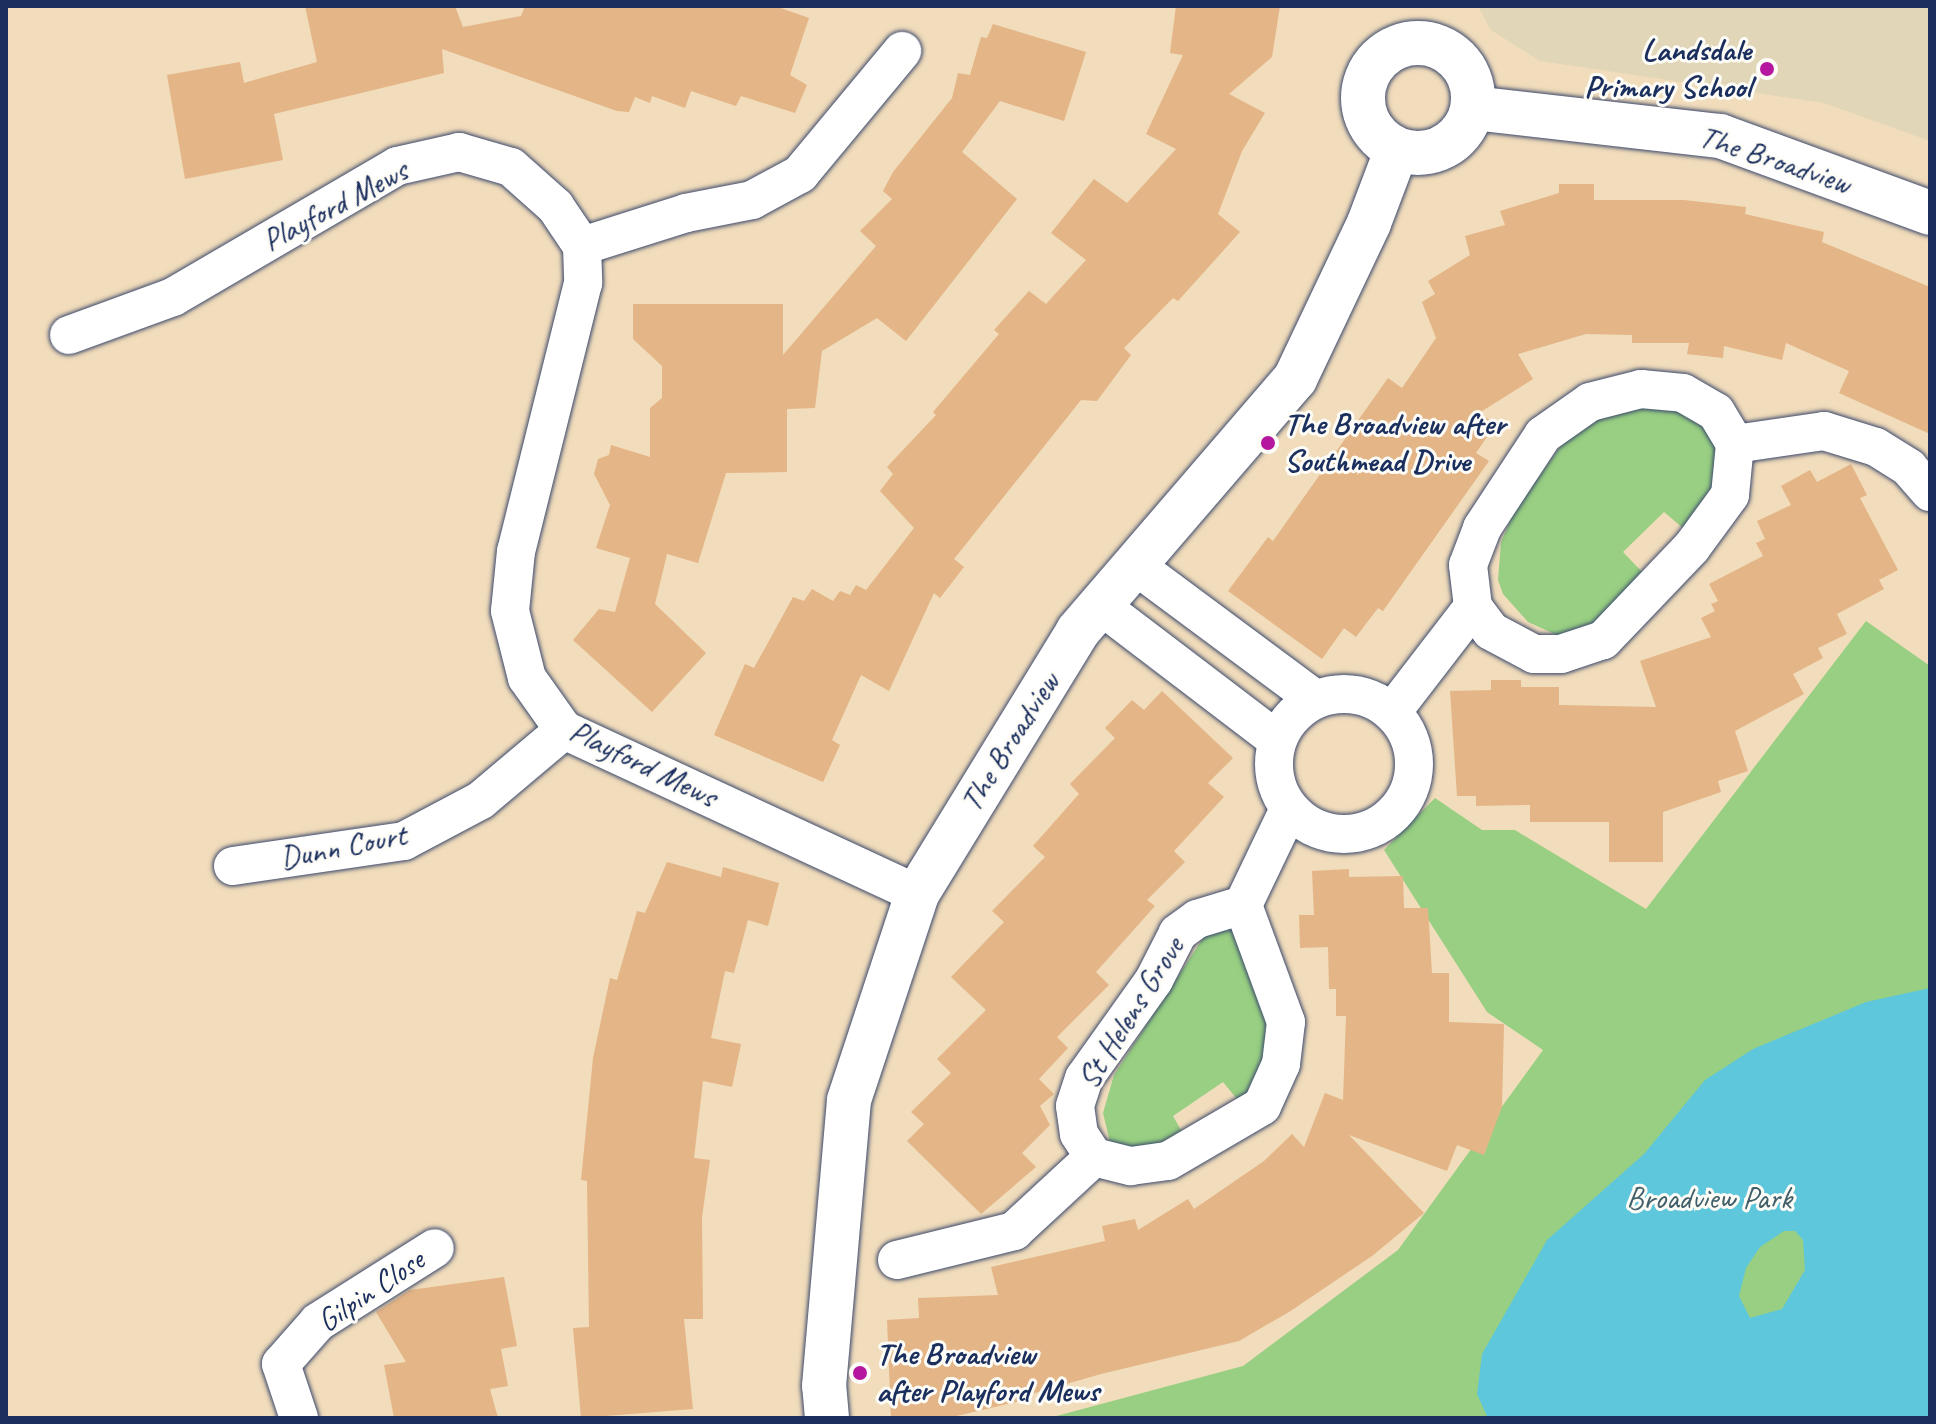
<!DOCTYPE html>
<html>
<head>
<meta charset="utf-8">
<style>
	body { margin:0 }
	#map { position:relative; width:1936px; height:1424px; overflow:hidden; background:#f1dcbb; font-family:Caveat,sans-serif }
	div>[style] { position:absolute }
	.built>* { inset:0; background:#e1d7b8 }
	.green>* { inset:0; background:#98cf82 }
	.water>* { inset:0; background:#5fc7db }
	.building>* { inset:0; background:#e4b586 }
	.roads { filter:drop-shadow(0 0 2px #3b496c) drop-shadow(0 0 2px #3b496c) }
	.minor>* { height:38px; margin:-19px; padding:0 19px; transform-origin:19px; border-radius:19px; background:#fff }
	.minor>.ring { margin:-19px; padding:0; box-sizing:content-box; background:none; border:38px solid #fff; border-radius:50% }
	.tertiary>* { height:44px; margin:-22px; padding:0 22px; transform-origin:22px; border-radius:22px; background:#fff }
	.tertiary>.ring { margin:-22px; padding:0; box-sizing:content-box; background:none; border:44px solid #fff; border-radius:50% }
	.dots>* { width:22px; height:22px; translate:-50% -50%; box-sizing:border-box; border:4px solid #fdfcf7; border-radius:50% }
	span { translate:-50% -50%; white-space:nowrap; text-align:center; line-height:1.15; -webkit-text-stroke:6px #fdfcf7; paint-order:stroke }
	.poi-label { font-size:32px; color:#1b2f5e; font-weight:700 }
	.right { translate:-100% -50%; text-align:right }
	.left { translate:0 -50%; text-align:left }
	.street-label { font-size:32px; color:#1b2f5e }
	.park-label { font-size:32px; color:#405f69 }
	.frame { position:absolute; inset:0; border:8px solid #1b2f5e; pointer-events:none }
</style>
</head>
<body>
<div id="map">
	<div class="built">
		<i style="clip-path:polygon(1478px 6px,1930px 6px,1930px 141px,1824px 103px,1540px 61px,1491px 30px)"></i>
	</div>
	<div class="green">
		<i style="clip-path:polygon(1618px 406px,1690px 408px,1728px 463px,1690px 534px,1664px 512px,1623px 552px,1646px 576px,1605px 624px,1559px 636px,1528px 622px,1503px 594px,1498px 580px,1501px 542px,1515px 510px,1560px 447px,1576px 431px)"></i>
		<i style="clip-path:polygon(1866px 621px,1930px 666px,1930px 1418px,1049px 1418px,1243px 1366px,1398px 1250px,1543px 1050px,1487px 1012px,1384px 850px,1435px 798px,1482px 830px,1515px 830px,1646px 909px)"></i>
		<i style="clip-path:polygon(1233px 922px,1278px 1049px,1241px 1104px,1223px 1082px,1173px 1116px,1186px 1139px,1154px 1154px,1110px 1142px,1103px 1113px,1114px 1075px,1203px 938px,1212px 928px)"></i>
	</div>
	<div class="water">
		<i style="clip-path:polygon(evenodd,1930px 988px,1930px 1418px,1488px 1418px,1477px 1394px,1482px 1354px,1547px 1240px,1644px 1154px,1705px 1080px,1753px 1049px,1866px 1002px,1930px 988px,1784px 1231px,1795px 1231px,1803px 1240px,1805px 1270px,1782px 1309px,1750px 1318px,1739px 1296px,1746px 1268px,1760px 1247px,1784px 1231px)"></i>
	</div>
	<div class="building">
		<i style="clip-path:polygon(305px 6px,455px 6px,463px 27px,521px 16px,525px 6px,775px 6px,809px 18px,790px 75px,807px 85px,795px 113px,741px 96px,736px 106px,691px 91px,685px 108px,652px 96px,650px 103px,635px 97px,629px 112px,617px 111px,442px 49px,444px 73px,274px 114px,283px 160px,185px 179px,167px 75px,240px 62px,244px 83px,317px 62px)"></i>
		<i style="clip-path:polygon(1176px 6px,1280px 6px,1272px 57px,1229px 94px,1265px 113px,1242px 151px,1218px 214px,1240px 232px,1178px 301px,1173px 298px,1124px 348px,1131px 355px,1097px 401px,1081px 400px,954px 559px,964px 567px,940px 598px,934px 593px,889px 691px,861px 675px,832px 740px,840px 745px,823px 782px,714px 735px,745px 664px,754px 668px,793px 597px,804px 601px,812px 589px,833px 601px,840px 591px,850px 595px,856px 585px,866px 590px,914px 528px,880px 491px,893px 474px,887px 467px,936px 415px,933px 412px,999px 334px,994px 330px,1029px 291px,1046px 304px,1086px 260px,1051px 233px,1094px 179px,1127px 203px,1176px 149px,1146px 134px,1183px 55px,1170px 53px)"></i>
		<i style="clip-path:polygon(993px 24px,1086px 52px,1064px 121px,1000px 101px,962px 152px,1017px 199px,906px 341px,877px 318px,822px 351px,815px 408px,787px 409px,787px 472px,726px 473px,698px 563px,667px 554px,655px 604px,706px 653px,652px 712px,573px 640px,599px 609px,615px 612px,630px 558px,596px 548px,610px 505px,594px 474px,598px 459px,609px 455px,611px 445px,650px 457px,650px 408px,662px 398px,662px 366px,633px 339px,633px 304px,783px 304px,783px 355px,876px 246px,860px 231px,892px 199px,883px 191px,893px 172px,952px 98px,958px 73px,970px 75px,981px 37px,987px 38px)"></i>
		<i style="clip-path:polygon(1559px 184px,1594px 184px,1594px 200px,1684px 200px,1746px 207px,1745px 214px,1824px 232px,1822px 242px,1930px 287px,1930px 434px,1839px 393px,1849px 371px,1786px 343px,1782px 360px,1724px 346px,1723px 358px,1687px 354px,1689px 343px,1632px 343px,1632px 335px,1586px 334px,1518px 354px,1533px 379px,1479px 413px,1496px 424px,1476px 453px,1489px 461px,1383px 611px,1378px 608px,1356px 637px,1344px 628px,1322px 659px,1228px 591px,1268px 537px,1273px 541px,1388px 378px,1402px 388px,1436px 338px,1422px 302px,1435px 294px,1428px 281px,1470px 255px,1465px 236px,1505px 225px,1500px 211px,1559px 193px)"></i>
		<i style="clip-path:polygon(1851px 464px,1867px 495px,1860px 498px,1898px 570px,1879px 580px,1884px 589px,1837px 614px,1847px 634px,1818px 648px,1823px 658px,1793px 674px,1804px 694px,1735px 731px,1748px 771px,1718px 781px,1721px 792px,1663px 812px,1663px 862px,1609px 862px,1609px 822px,1530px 822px,1530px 805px,1476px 806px,1476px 796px,1457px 796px,1450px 691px,1491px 690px,1491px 680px,1521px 680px,1521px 687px,1559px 687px,1559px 705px,1656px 707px,1640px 661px,1711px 637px,1701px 618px,1715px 611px,1711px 604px,1718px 601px,1709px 584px,1763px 556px,1756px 543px,1765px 539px,1757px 521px,1791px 505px,1781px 486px,1810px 470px,1817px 482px)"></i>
		<i style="clip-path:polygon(1162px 691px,1233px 758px,1208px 783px,1224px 797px,1174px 851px,1185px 862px,1147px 900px,1155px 906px,1096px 972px,1109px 985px,1057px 1037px,1068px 1048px,1039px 1079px,1054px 1094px,1040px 1106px,1050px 1125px,1022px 1153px,1036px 1167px,981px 1214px,907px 1141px,924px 1124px,911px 1112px,951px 1073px,937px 1059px,986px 1010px,951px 977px,1004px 922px,992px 911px,1045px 857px,1033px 846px,1079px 794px,1070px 784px,1115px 738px,1105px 728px,1132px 700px,1144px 710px)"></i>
		<i style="clip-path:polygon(667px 862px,721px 877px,723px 867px,779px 883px,768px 926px,748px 920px,734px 973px,725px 971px,711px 1038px,741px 1044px,732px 1087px,703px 1081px,694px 1158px,710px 1160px,702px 1217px,703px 1319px,684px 1319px,693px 1409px,581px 1418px,573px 1328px,589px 1327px,587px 1181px,581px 1180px,593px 1058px,610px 978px,617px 980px,637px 911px,645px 913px)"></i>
		<i style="clip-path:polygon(1349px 869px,1349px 877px,1403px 876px,1404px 908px,1428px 908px,1432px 973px,1449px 973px,1449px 1022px,1504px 1024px,1502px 1107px,1484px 1155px,1457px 1145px,1447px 1171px,1349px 1135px,1424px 1213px,1372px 1256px,1289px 1312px,1239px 1341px,1101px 1374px,1028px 1395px,1029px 1399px,948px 1418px,891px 1418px,887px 1320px,919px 1318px,918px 1298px,998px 1295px,991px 1267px,1105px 1241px,1102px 1226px,1135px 1219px,1138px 1230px,1188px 1199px,1194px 1209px,1264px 1161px,1292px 1134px,1304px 1147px,1325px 1093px,1343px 1100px,1346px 1016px,1336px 1016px,1336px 989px,1329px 989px,1328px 947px,1300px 948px,1299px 915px,1314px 915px,1312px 871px)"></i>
		<i style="clip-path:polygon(504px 1277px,517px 1346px,501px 1349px,508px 1386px,490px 1389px,498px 1418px,394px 1418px,384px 1365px,406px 1362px,376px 1312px,410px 1290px)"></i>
	</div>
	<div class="roads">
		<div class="minor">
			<i style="left:582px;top:246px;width:109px;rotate:-17.6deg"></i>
			<i style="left:686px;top:213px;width:67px;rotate:-11.1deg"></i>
			<i style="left:752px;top:200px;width:55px;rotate:-28.4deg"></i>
			<i style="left:800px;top:174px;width:160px;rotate:-50.3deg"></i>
			<i style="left:69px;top:335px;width:111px;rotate:-20.1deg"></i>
			<i style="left:173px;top:297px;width:259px;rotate:-30.3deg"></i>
			<i style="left:397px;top:166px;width:64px;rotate:-12.7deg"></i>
			<i style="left:459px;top:152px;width:54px;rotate:16.1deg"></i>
			<i style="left:511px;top:167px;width:59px;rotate:41.6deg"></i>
			<i style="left:555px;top:206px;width:48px;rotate:56deg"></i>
			<i style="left:582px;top:246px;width:37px;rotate:88deg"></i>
			<i style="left:583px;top:283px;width:276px;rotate:104deg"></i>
			<i style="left:516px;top:551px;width:60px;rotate:95.7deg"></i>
			<i style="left:510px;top:611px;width:69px;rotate:75.8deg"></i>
			<i style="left:527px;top:678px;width:64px;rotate:54.6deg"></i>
			<i style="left:564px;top:730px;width:389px;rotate:24.9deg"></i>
			<i style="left:1641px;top:389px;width:42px;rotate:5.4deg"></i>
			<i style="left:1683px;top:393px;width:38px;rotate:30deg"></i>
			<i style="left:1716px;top:412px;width:37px;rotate:59deg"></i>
			<i style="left:1735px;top:444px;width:51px;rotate:95.6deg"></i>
			<i style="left:1730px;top:495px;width:64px;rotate:126.2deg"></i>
			<i style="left:1692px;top:547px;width:129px;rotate:133.7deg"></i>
			<i style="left:1603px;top:640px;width:44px;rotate:161.6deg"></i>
			<i style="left:1561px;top:654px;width:27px;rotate:180deg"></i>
			<i style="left:1534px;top:654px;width:49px;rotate:-151.9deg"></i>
			<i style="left:1491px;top:631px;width:30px;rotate:-127deg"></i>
			<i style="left:1473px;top:607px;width:42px;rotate:-96.8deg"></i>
			<i style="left:1468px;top:565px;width:40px;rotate:-69deg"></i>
			<i style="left:1482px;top:528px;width:111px;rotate:-56.7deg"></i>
			<i style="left:1543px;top:435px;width:57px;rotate:-35.1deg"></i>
			<i style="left:1590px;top:402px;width:53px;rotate:-14.3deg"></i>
			<i style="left:1735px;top:444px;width:90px;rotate:-8.3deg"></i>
			<i style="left:1824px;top:431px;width:54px;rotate:17.1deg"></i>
			<i style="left:1876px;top:447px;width:39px;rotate:32deg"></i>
			<i style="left:1909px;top:468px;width:32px;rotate:49deg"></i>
			<i style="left:1136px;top:566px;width:223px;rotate:36.6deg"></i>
			<i style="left:1101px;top:606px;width:221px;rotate:37.3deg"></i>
			<i class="ring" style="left:1274px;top:694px;width:102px;height:102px"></i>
			<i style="left:1392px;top:712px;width:133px;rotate:-52.4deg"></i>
			<i style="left:233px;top:866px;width:173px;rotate:-8.3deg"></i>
			<i style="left:404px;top:841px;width:87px;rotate:-28deg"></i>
			<i style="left:481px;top:800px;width:109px;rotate:-40.1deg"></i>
			<i style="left:1243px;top:905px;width:48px;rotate:163.1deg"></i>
			<i style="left:1197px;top:919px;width:24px;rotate:144deg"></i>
			<i style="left:1178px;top:933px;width:53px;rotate:117.1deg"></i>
			<i style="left:1154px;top:980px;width:120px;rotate:125.5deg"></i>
			<i style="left:1084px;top:1078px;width:29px;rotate:108deg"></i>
			<i style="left:1075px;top:1106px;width:28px;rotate:82deg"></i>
			<i style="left:1079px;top:1134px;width:27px;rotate:57deg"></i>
			<i style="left:1094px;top:1157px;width:38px;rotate:14deg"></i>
			<i style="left:1131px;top:1166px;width:37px;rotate:-8deg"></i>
			<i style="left:1168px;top:1161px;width:109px;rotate:-30.3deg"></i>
			<i style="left:1262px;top:1106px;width:46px;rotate:-65.7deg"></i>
			<i style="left:1281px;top:1064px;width:42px;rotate:-83.2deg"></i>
			<i style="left:1286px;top:1022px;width:125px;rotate:-110.2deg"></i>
			<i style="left:1243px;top:905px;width:106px;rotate:-64.4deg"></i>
			<i style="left:897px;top:1260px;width:121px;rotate:-13.9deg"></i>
			<i style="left:1014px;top:1231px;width:109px;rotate:-42.8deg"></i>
			<i style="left:299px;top:1418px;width:57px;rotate:-108.4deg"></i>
			<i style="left:281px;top:1364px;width:56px;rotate:-48.6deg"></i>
			<i style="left:318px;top:1322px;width:138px;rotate:-32.3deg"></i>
		</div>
		<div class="tertiary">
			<i class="ring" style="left:1363px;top:43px;width:66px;height:66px"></i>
			<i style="left:1473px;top:108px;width:249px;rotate:6.5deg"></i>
			<i style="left:1720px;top:136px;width:224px;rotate:20.1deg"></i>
			<i style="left:827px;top:1418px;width:32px;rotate:-95deg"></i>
			<i style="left:824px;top:1386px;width:287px;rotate:-85deg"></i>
			<i style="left:849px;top:1100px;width:217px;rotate:-71.7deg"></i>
			<i style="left:917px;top:894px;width:308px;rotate:-58.5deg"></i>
			<i style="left:1078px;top:631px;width:333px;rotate:-49.3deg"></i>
			<i style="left:1295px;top:379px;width:173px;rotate:-64.6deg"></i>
			<i style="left:1369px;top:223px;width:79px;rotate:-69.3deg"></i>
		</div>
	</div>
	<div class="dots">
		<i style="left:1767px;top:69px;background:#b5179e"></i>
		<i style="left:1268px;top:443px;background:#b5179e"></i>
		<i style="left:860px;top:1373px;background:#b5179e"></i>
	</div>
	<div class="poi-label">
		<span class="right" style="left:1751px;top:69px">Landsdale<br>Primary School</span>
		<span class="left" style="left:1284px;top:443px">The Broadview after<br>Southmead Drive</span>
		<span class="left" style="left:876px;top:1373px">The Broadview<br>after Playford Mews</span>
	</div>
	<div class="street-label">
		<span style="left:1775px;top:160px;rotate:18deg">The Broadview</span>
		<span style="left:335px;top:206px;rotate:-28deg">Playford Mews</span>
		<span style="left:1010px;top:742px;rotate:-58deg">The Broadview</span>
		<span style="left:643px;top:764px;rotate:26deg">Playford Mews</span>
		<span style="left:343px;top:847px;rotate:-11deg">Dunn Court</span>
		<span style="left:1131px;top:1013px;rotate:-58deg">St Helens Grove</span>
		<span style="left:371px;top:1291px;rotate:-34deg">Gilpin Close</span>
	</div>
	<div class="park-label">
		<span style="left:1709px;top:1198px">Broadview Park</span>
	</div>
	<div class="frame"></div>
</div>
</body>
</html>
